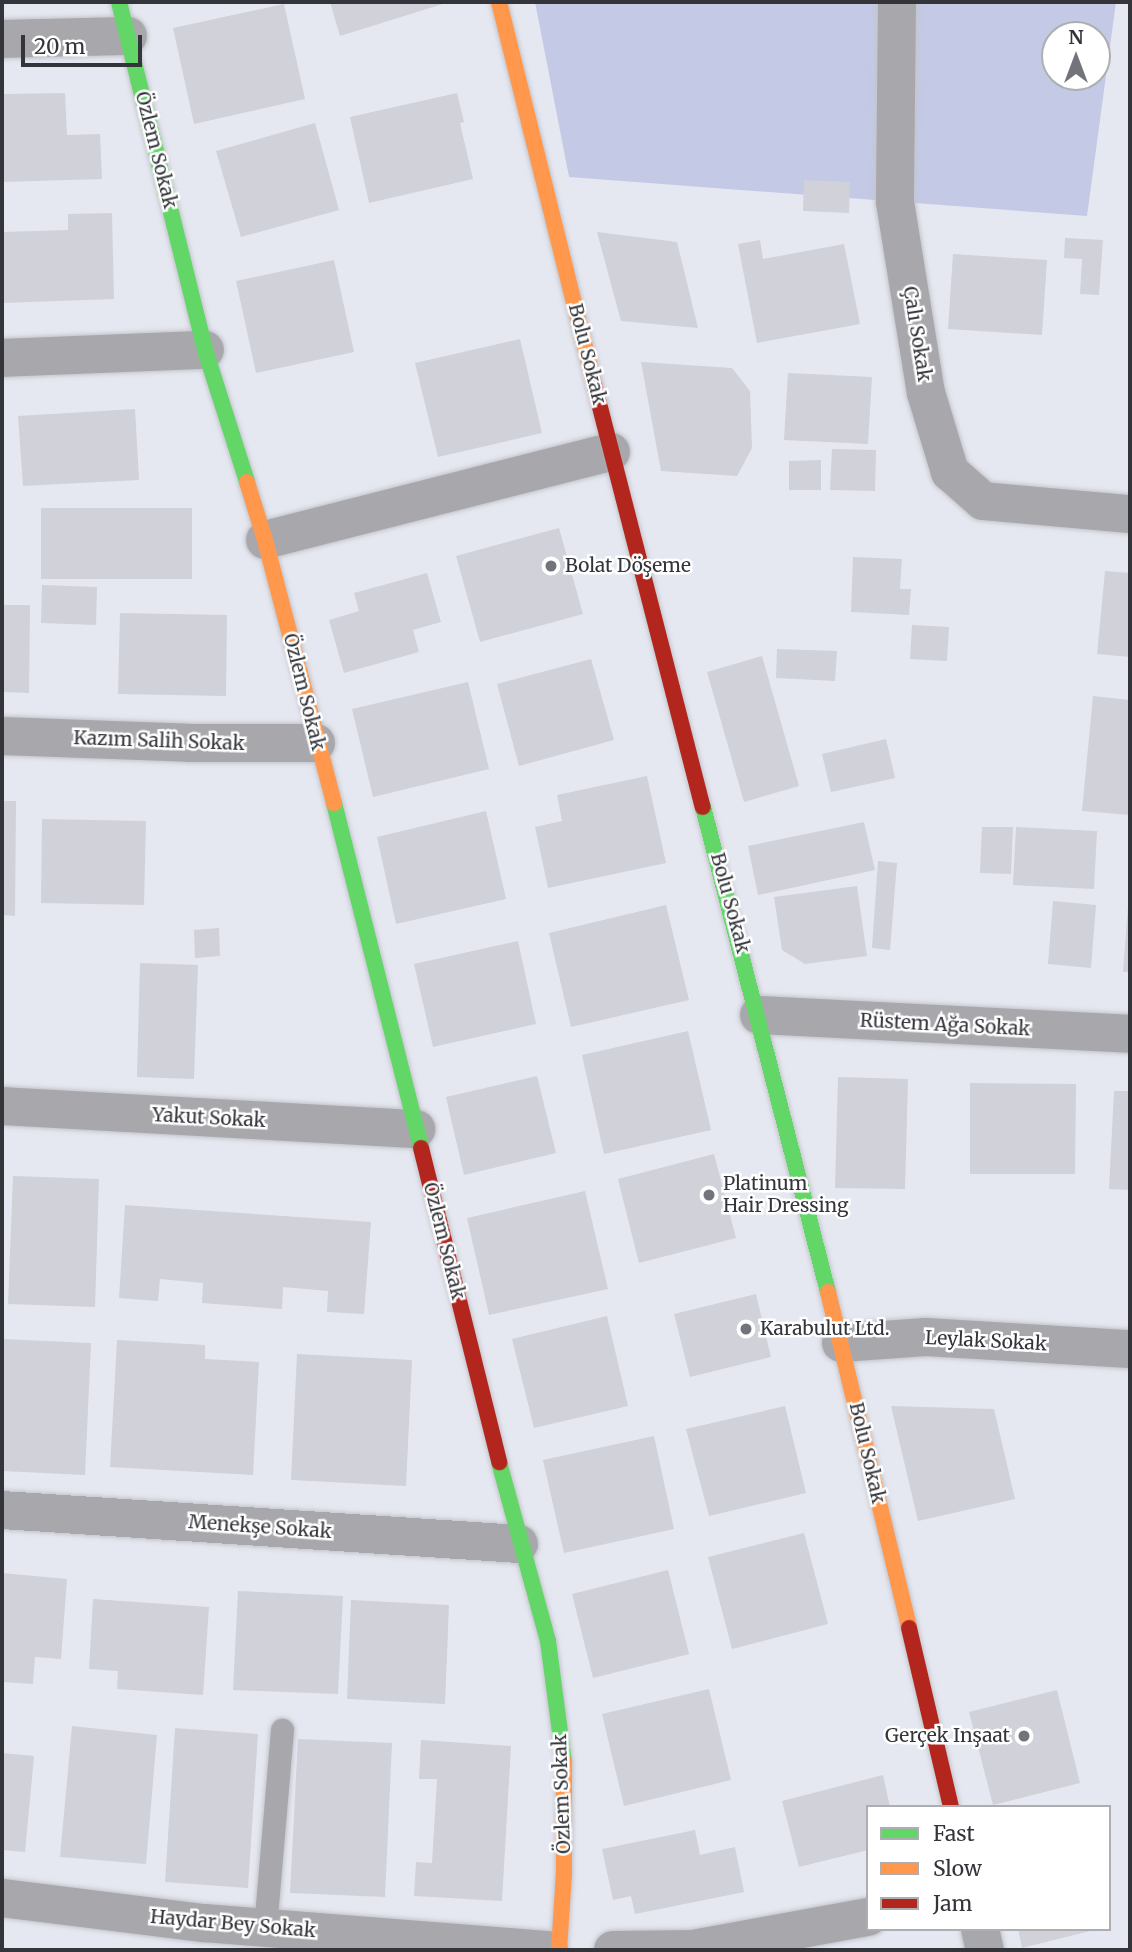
<!DOCTYPE html>
<html>
<head>
<meta charset="utf-8">
<style>
	body { margin:0 }
	#map { position:relative; width:1132px; height:1952px; overflow:hidden; background:#e6e8f1; font-family:Merriweather,serif }
	div>[style] { position:absolute }
	.green>* { inset:0; background:#c4cae5 }
	.building>* { inset:0; background:#d0d1d9 }
	.roads { filter:drop-shadow(0 0 2px #c3c5cc) drop-shadow(0 0 2px #c3c5cc) }
	.lane>* { height:23px; margin:-11.5px; padding:0 11.5px; transform-origin:11.5px; border-radius:11.5px; background:#a8a8ac }
	.street>* { height:38px; margin:-19px; padding:0 19px; transform-origin:19px; border-radius:19px; background:#a8a8ac }
	.fast>* { height:16px; margin:-8px; padding:0 8px; transform-origin:8px; border-radius:8px; background:#63d668 }
	.slow>* { height:16px; margin:-8px; padding:0 8px; transform-origin:8px; border-radius:8px; background:#ff974d }
	.jam>* { height:16px; margin:-8px; padding:0 8px; transform-origin:8px; border-radius:8px; background:#b3261e }
	.dots>* { width:19px; height:19px; translate:-50% -50%; box-sizing:border-box; border:4px solid #fff; border-radius:50% }
	span { translate:-50% -50%; white-space:nowrap; text-align:center; line-height:1.15; -webkit-text-stroke:5px #fff; paint-order:stroke }
	.street-label { font-size:19px; color:#33353b }
	.poi-label { font-size:19px; color:#33353b }
	.left { translate:0 -50%; text-align:left }
	.right { translate:-100% -50%; text-align:right }
	.frame { position:absolute; inset:0; border:4px solid #33353b; pointer-events:none }
	.legend { position:absolute; left:866px; top:1805px; width:245px; height:126px; box-sizing:border-box; background:#fff; border:2px solid #adaeb1; margin:0; padding:9px 12px; list-style:none; font-size:21px; color:#33353b }
	.legend li { display:flex; align-items:center; gap:14px; height:35px }
	.legend b { width:35px; border:2px solid #adaeb1 }
	.north { position:absolute; left:1041px; top:21px; width:70px; height:70px; box-sizing:border-box; background:#fff; border:2px solid #adaeb1; border-radius:50%; rotate:0deg; font-size:19px; font-weight:700; line-height:28px; text-align:center; color:#33353b }
	.north::after { content:''; display:block; margin:auto; width:24px; height:32px; background:#72747b; clip-path:polygon(50% 0,100% 100%,50% 72%,0 100%) }
	.scale { position:absolute; left:21px; top:35px; width:121px; height:32px; box-sizing:border-box; border:4px solid #33353b; border-top:0; padding-left:9px; font-size:21px; line-height:24px; white-space:nowrap; color:#33353b; -webkit-text-stroke:5px #fff; paint-order:stroke }
</style>
</head>
<body>
<div id="map">
	<div class="green">
		<i style="clip-path:polygon(evenodd,535px 2px,1116px 2px,1087px 216px,569px 177px,535px 2px,1055px 35px,1097px 35px,1097px 77px,1055px 77px,1055px 35px)"></i>
	</div>
	<div class="building">
		<i style="clip-path:polygon(330px 2px,449px 2px,340px 36px)"></i>
		<i style="clip-path:polygon(284px 4px,305px 99px,194px 124px,173px 28px)"></i>
		<i style="clip-path:polygon(65px 93px,67px 135px,100px 134px,102px 179px,2px 182px,2px 94px)"></i>
		<i style="clip-path:polygon(457px 93px,464px 122px,460px 123px,473px 179px,369px 203px,350px 117px)"></i>
		<i style="clip-path:polygon(315px 123px,339px 210px,241px 237px,216px 151px)"></i>
		<i style="clip-path:polygon(804px 180px,850px 182px,849px 213px,803px 211px)"></i>
		<i style="clip-path:polygon(112px 213px,114px 299px,2px 303px,2px 232px,68px 230px,68px 214px)"></i>
		<i style="clip-path:polygon(597px 232px,677px 242px,698px 328px,621px 321px)"></i>
		<i style="clip-path:polygon(1065px 238px,1103px 240px,1099px 295px,1080px 294px,1082px 259px,1064px 258px)"></i>
		<i style="clip-path:polygon(760px 240px,763px 259px,844px 244px,860px 324px,757px 343px,738px 244px)"></i>
		<i style="clip-path:polygon(953px 254px,1047px 260px,1042px 335px,948px 329px)"></i>
		<i style="clip-path:polygon(334px 260px,354px 352px,256px 373px,236px 281px)"></i>
		<i style="clip-path:polygon(520px 339px,542px 433px,438px 457px,415px 363px)"></i>
		<i style="clip-path:polygon(641px 362px,732px 368px,750px 391px,752px 448px,737px 476px,661px 471px)"></i>
		<i style="clip-path:polygon(788px 373px,872px 377px,868px 444px,784px 440px)"></i>
		<i style="clip-path:polygon(135px 409px,139px 480px,23px 486px,18px 416px)"></i>
		<i style="clip-path:polygon(832px 449px,876px 450px,875px 491px,830px 490px)"></i>
		<i style="clip-path:polygon(821px 460px,821px 490px,789px 490px,789px 461px)"></i>
		<i style="clip-path:polygon(41px 508px,192px 508px,192px 579px,41px 579px)"></i>
		<i style="clip-path:polygon(559px 528px,583px 614px,480px 642px,456px 556px)"></i>
		<i style="clip-path:polygon(853px 557px,902px 559px,900px 589px,911px 589px,909px 615px,851px 612px)"></i>
		<i style="clip-path:polygon(1105px 571px,1130px 573px,1130px 657px,1097px 654px)"></i>
		<i style="clip-path:polygon(427px 573px,441px 622px,413px 630px,419px 652px,344px 673px,329px 620px,359px 611px,354px 593px)"></i>
		<i style="clip-path:polygon(42px 585px,97px 587px,96px 625px,41px 623px)"></i>
		<i style="clip-path:polygon(2px 605px,30px 605px,29px 693px,2px 692px)"></i>
		<i style="clip-path:polygon(120px 613px,227px 615px,226px 696px,118px 694px)"></i>
		<i style="clip-path:polygon(912px 625px,949px 627px,947px 661px,910px 659px)"></i>
		<i style="clip-path:polygon(777px 649px,837px 651px,835px 681px,776px 678px)"></i>
		<i style="clip-path:polygon(762px 656px,799px 786px,744px 802px,707px 672px)"></i>
		<i style="clip-path:polygon(591px 659px,614px 740px,519px 766px,497px 684px)"></i>
		<i style="clip-path:polygon(468px 682px,489px 769px,373px 797px,352px 709px)"></i>
		<i style="clip-path:polygon(1093px 696px,1130px 700px,1130px 815px,1082px 811px)"></i>
		<i style="clip-path:polygon(886px 739px,895px 778px,831px 792px,822px 754px)"></i>
		<i style="clip-path:polygon(647px 776px,666px 863px,548px 888px,535px 827px,562px 821px,557px 795px)"></i>
		<i style="clip-path:polygon(2px 801px,16px 801px,15px 916px,2px 915px)"></i>
		<i style="clip-path:polygon(486px 811px,506px 899px,396px 924px,377px 837px)"></i>
		<i style="clip-path:polygon(42px 819px,146px 821px,144px 905px,41px 903px)"></i>
		<i style="clip-path:polygon(864px 822px,875px 870px,758px 895px,748px 846px)"></i>
		<i style="clip-path:polygon(982px 827px,1013px 827px,1011px 874px,980px 873px)"></i>
		<i style="clip-path:polygon(1016px 827px,1097px 831px,1094px 889px,1013px 885px)"></i>
		<i style="clip-path:polygon(878px 861px,897px 863px,890px 950px,872px 948px)"></i>
		<i style="clip-path:polygon(857px 886px,867px 956px,805px 964px,782px 950px,774px 897px)"></i>
		<i style="clip-path:polygon(1053px 901px,1096px 905px,1091px 968px,1048px 964px)"></i>
		<i style="clip-path:polygon(666px 905px,689px 1000px,571px 1027px,549px 933px)"></i>
		<i style="clip-path:polygon(1128px 907px,1130px 907px,1130px 972px,1123px 972px)"></i>
		<i style="clip-path:polygon(219px 928px,220px 956px,195px 958px,194px 930px)"></i>
		<i style="clip-path:polygon(518px 941px,536px 1024px,433px 1047px,414px 964px)"></i>
		<i style="clip-path:polygon(140px 963px,198px 965px,194px 1079px,137px 1077px)"></i>
		<i style="clip-path:polygon(688px 1031px,711px 1130px,604px 1154px,582px 1055px)"></i>
		<i style="clip-path:polygon(537px 1076px,556px 1153px,464px 1175px,446px 1097px)"></i>
		<i style="clip-path:polygon(838px 1077px,908px 1079px,905px 1189px,835px 1188px)"></i>
		<i style="clip-path:polygon(970px 1083px,1076px 1084px,1075px 1174px,970px 1174px)"></i>
		<i style="clip-path:polygon(1114px 1091px,1130px 1091px,1130px 1190px,1109px 1189px)"></i>
		<i style="clip-path:polygon(714px 1154px,736px 1238px,639px 1263px,618px 1179px)"></i>
		<i style="clip-path:polygon(13px 1176px,99px 1179px,95px 1307px,8px 1304px)"></i>
		<i style="clip-path:polygon(585px 1191px,608px 1289px,489px 1315px,467px 1218px)"></i>
		<i style="clip-path:polygon(125px 1205px,371px 1222px,364px 1314px,327px 1312px,328px 1291px,283px 1287px,282px 1309px,202px 1303px,203px 1283px,160px 1279px,158px 1301px,119px 1298px)"></i>
		<i style="clip-path:polygon(756px 1294px,771px 1357px,690px 1377px,674px 1314px)"></i>
		<i style="clip-path:polygon(607px 1316px,628px 1406px,534px 1428px,512px 1339px)"></i>
		<i style="clip-path:polygon(2px 1339px,91px 1343px,85px 1475px,2px 1471px)"></i>
		<i style="clip-path:polygon(117px 1340px,205px 1345px,205px 1359px,259px 1362px,253px 1475px,110px 1467px)"></i>
		<i style="clip-path:polygon(297px 1354px,412px 1360px,406px 1486px,291px 1480px)"></i>
		<i style="clip-path:polygon(785px 1406px,806px 1493px,709px 1516px,686px 1429px)"></i>
		<i style="clip-path:polygon(891px 1406px,994px 1409px,1015px 1499px,918px 1521px)"></i>
		<i style="clip-path:polygon(654px 1436px,674px 1529px,564px 1553px,543px 1460px)"></i>
		<i style="clip-path:polygon(804px 1533px,828px 1624px,732px 1649px,708px 1557px)"></i>
		<i style="clip-path:polygon(668px 1570px,689px 1654px,593px 1678px,572px 1594px)"></i>
		<i style="clip-path:polygon(2px 1573px,67px 1579px,61px 1659px,35px 1657px,33px 1684px,2px 1682px)"></i>
		<i style="clip-path:polygon(238px 1591px,343px 1596px,338px 1694px,233px 1690px)"></i>
		<i style="clip-path:polygon(93px 1599px,209px 1607px,203px 1695px,117px 1689px,118px 1671px,89px 1669px)"></i>
		<i style="clip-path:polygon(351px 1600px,449px 1605px,445px 1704px,347px 1699px)"></i>
		<i style="clip-path:polygon(709px 1689px,731px 1780px,624px 1806px,602px 1714px)"></i>
		<i style="clip-path:polygon(1057px 1690px,1080px 1783px,993px 1805px,969px 1712px)"></i>
		<i style="clip-path:polygon(72px 1726px,157px 1735px,146px 1864px,60px 1857px)"></i>
		<i style="clip-path:polygon(175px 1728px,258px 1734px,248px 1888px,165px 1882px)"></i>
		<i style="clip-path:polygon(298px 1739px,392px 1743px,385px 1897px,290px 1893px)"></i>
		<i style="clip-path:polygon(421px 1740px,511px 1746px,502px 1901px,414px 1896px,416px 1862px,432px 1863px,437px 1779px,419px 1779px)"></i>
		<i style="clip-path:polygon(2px 1753px,34px 1756px,25px 1852px,2px 1850px)"></i>
		<i style="clip-path:polygon(883px 1775px,890px 1807px,868px 1807px,868px 1850px,799px 1867px,782px 1801px)"></i>
		<i style="clip-path:polygon(695px 1830px,700px 1855px,735px 1847px,744px 1892px,635px 1914px,631px 1896px,613px 1900px,602px 1849px)"></i>
		<i style="clip-path:polygon(1018px 1929px,1094px 1929px,1094px 1930px,1022px 1948px)"></i>
	</div>
	<div class="roads">
		<div class="lane">
			<i style="left:265px;top:1928px;width:199px;rotate:-85.1deg"></i>
		</div>
		<div class="street">
			<i style="left:897px;top:2px;width:200px;rotate:90.6deg"></i>
			<i style="left:895px;top:202px;width:193px;rotate:80.8deg"></i>
			<i style="left:926px;top:393px;width:83px;rotate:73.1deg"></i>
			<i style="left:950px;top:472px;width:44px;rotate:41.3deg"></i>
			<i style="left:983px;top:501px;width:148px;rotate:5.1deg"></i>
			<i style="left:2px;top:39px;width:126px;rotate:-1.4deg"></i>
			<i style="left:2px;top:358px;width:203px;rotate:-2.3deg"></i>
			<i style="left:265px;top:540px;width:357px;rotate:-14.3deg"></i>
			<i style="left:2px;top:736px;width:187px;rotate:2.1deg"></i>
			<i style="left:189px;top:743px;width:127px"></i>
			<i style="left:759px;top:1015px;width:371px;rotate:2.9deg"></i>
			<i style="left:2px;top:1106px;width:415px;rotate:3.2deg"></i>
			<i style="left:841px;top:1343px;width:85px;rotate:-4deg"></i>
			<i style="left:926px;top:1337px;width:204px;rotate:3.4deg"></i>
			<i style="left:2px;top:1510px;width:518px;rotate:3.76deg"></i>
			<i style="left:2px;top:1898px;width:204px;rotate:7.1deg"></i>
			<i style="left:204px;top:1923px;width:346px;rotate:4.5deg"></i>
			<i style="left:980px;top:1929px;width:22px;rotate:77deg"></i>
			<i style="left:613px;top:1950px;width:80px;rotate:-0.7deg"></i>
			<i style="left:693px;top:1949px;width:178px;rotate:-10.4deg"></i>
		</div>
		<div class="fast">
			<i style="left:119px;top:2px;width:358px;rotate:76.1deg"></i>
			<i style="left:205px;top:350px;width:139px;rotate:72.3deg"></i>
			<i style="left:334px;top:803px;width:356px;rotate:75.8deg"></i>
			<i style="left:703px;top:807px;width:501px;rotate:75.55deg"></i>
			<i style="left:499px;top:1462px;width:186px;rotate:74.7deg"></i>
			<i style="left:548px;top:1641px;width:122px;rotate:82.5deg"></i>
		</div>
		<div class="slow">
			<i style="left:499px;top:2px;width:385px;rotate:76deg"></i>
			<i style="left:247px;top:482px;width:61px;rotate:72.8deg"></i>
			<i style="left:265px;top:540px;width:272px;rotate:75.3deg"></i>
			<i style="left:828px;top:1292px;width:346px;rotate:76.4deg"></i>
			<i style="left:559px;top:1950px;width:78px;rotate:-86.3deg"></i>
			<i style="left:564px;top:1872px;width:110px;rotate:-90deg"></i>
		</div>
		<div class="jam">
			<i style="left:592px;top:376px;width:445px;rotate:75.6deg"></i>
			<i style="left:421px;top:1148px;width:324px;rotate:76deg"></i>
			<i style="left:909px;top:1628px;width:184px;rotate:76.8deg"></i>
		</div>
	</div>
	<div class="dots">
		<i style="left:551px;top:566px;background:#72747b"></i>
		<i style="left:709px;top:1195px;background:#72747b"></i>
		<i style="left:746px;top:1329px;background:#72747b"></i>
		<i style="left:1024px;top:1736px;background:#72747b"></i>
	</div>
	<div class="street-label">
		<span style="left:156px;top:150px;rotate:76deg">Özlem Sokak</span>
		<span style="left:917px;top:334px;rotate:81deg">Çalı Sokak</span>
		<span style="left:587px;top:354px;rotate:76deg">Bolu Sokak</span>
		<span style="left:304px;top:692px;rotate:76deg">Özlem Sokak</span>
		<span style="left:159px;top:741px;rotate:2deg">Kazım Salih Sokak</span>
		<span style="left:730px;top:903px;rotate:75deg">Bolu Sokak</span>
		<span style="left:945px;top:1025px;rotate:3deg">Rüstem Ağa Sokak</span>
		<span style="left:209px;top:1118px;rotate:3deg">Yakut Sokak</span>
		<span style="left:444px;top:1241px;rotate:76deg">Özlem Sokak</span>
		<span style="left:986px;top:1341px;rotate:3deg">Leylak Sokak</span>
		<span style="left:867px;top:1453px;rotate:77deg">Bolu Sokak</span>
		<span style="left:260px;top:1527px;rotate:4deg">Menekşe Sokak</span>
		<span style="left:562px;top:1794px;rotate:-92deg">Özlem Sokak</span>
		<span style="left:233px;top:1924px;rotate:5deg">Haydar Bey Sokak</span>
	</div>
	<div class="poi-label">
		<span class="left" style="left:565px;top:566px">Bolat Döşeme</span>
		<span class="left" style="left:723px;top:1195px">Platinum<br>Hair Dressing</span>
		<span class="left" style="left:760px;top:1329px">Karabulut Ltd.</span>
		<span class="right" style="left:1010px;top:1736px">Gerçek Inşaat</span>
	</div>
	<div class="frame"></div>
	<ul class="legend">
	<li><b style="height:9px;background:#63d668"></b>Fast</li>
	<li><b style="height:9px;background:#ff974d"></b>Slow</li>
	<li><b style="height:9px;background:#b3261e"></b>Jam</li>
	</ul>
	<div class="north">N</div>
	<div class="scale">20 m</div>
</div>
</body>
</html>
